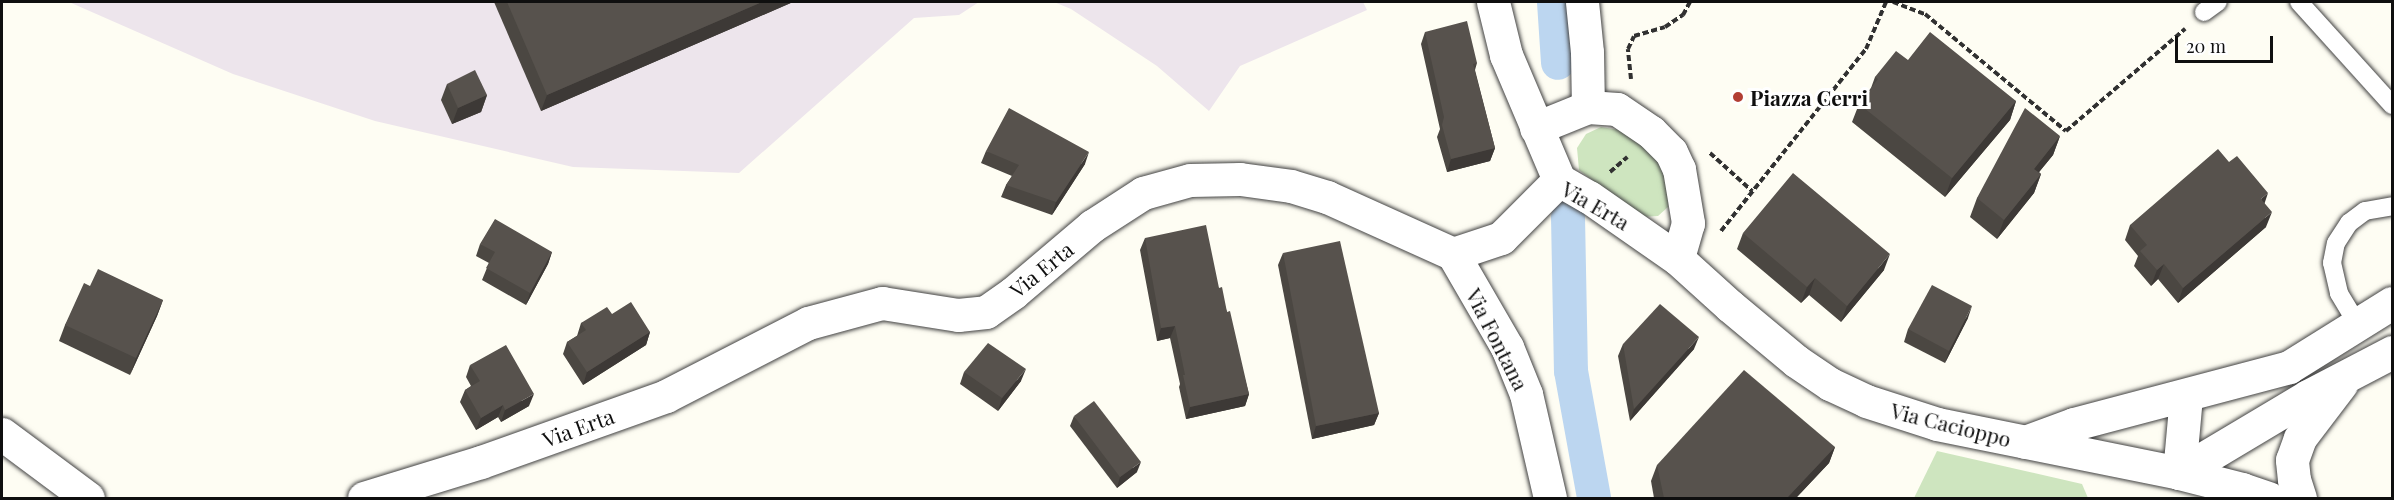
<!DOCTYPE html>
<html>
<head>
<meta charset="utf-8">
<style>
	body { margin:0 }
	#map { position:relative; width:2394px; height:500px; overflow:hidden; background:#fefdf3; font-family:"Playfair Display",serif }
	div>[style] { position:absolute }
	.industrial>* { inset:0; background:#ede5ec }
	.green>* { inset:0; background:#cee5bf }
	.canal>* { height:34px; margin:-17px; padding:0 17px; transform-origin:17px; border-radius:17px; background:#bcd6f0 }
	.path>* { height:4px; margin-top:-2px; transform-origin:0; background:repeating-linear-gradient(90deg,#313131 0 6px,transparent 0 9px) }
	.roads { filter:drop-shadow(0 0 2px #424242) drop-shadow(0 0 2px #424242) }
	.lane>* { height:18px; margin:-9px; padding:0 9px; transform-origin:9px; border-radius:9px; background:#fff }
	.street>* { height:33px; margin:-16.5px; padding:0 16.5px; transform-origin:16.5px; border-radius:16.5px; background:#fff }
	.wall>* { inset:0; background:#4b4742 }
	.shaded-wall>* { inset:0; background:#3d3936 }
	.building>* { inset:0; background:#57524d }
	.dots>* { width:16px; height:16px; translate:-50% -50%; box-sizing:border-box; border:3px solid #fff; border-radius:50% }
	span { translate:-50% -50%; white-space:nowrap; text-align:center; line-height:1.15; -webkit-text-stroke:6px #fff; paint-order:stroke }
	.poi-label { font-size:21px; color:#0f0f0f; font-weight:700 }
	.left { translate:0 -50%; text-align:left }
	.street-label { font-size:21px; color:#0f0f0f }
	.frame { position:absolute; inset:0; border:3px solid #0f0f0f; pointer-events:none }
	.scale { position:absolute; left:2175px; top:36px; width:98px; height:27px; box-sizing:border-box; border:3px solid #0f0f0f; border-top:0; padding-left:8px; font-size:18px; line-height:21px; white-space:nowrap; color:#0f0f0f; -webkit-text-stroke:4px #fff; paint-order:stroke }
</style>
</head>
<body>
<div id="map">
	<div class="industrial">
		<i style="clip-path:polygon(69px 2px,979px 2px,959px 15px,914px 18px,739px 173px,573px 167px,375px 121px,233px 74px)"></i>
		<i style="clip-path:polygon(1054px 2px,1363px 2px,1367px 10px,1240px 66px,1209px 111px,1157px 66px,1071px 9px)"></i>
	</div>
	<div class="green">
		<i style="clip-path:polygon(1601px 127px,1625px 131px,1646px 140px,1672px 188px,1668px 207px,1658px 216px,1641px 217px,1579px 170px,1577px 148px,1586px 134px)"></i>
		<i style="clip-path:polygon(1937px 451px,2082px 484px,2088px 498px,1914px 498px)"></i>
	</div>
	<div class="canal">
		<i style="left:1554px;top:2px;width:61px;rotate:86.2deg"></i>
		<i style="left:1568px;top:217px;width:154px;rotate:88.9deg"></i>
		<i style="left:1571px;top:371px;width:129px;rotate:79.7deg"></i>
	</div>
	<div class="path">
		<i style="left:1893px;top:2px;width:34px;rotate:21deg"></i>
		<i style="left:1925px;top:14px;width:183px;rotate:39.7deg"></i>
		<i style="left:2066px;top:131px;width:157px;rotate:-40.6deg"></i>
		<i style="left:1631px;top:79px;width:30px;rotate:-96deg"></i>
		<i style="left:1628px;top:49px;width:14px;rotate:-65deg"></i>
		<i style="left:1634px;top:36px;width:32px;rotate:-16deg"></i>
		<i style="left:1665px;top:27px;width:22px;rotate:-34deg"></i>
		<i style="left:1683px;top:15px;width:15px;rotate:-62deg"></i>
		<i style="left:1710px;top:153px;width:57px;rotate:42.1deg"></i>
		<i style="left:1610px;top:172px;width:23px;rotate:-41deg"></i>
		<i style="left:1721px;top:231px;width:233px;rotate:-51.5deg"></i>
		<i style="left:1866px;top:49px;width:51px;rotate:-66.9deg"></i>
	</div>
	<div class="roads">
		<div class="lane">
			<i style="left:2299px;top:2px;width:139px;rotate:47.9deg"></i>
			<i style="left:2204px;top:12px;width:17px;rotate:-36deg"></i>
			<i style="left:2358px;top:325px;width:37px;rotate:-121deg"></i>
			<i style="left:2339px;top:293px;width:31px;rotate:-103deg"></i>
			<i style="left:2332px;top:263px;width:20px;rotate:-79deg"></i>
			<i style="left:2336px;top:243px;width:24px;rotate:-57deg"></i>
			<i style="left:2349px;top:223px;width:20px;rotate:-37deg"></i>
			<i style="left:2365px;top:211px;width:27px;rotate:-10deg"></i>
		</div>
		<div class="street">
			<i style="left:1493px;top:2px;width:55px;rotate:76.2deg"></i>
			<i style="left:1506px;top:55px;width:136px;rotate:67deg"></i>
			<i style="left:1582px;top:2px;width:50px;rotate:84.3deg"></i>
			<i style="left:1587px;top:52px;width:55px;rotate:89deg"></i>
			<i style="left:1536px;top:128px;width:56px;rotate:-22deg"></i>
			<i style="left:1588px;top:107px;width:29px;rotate:4deg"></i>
			<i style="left:1617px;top:109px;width:41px;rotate:34.1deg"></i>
			<i style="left:1651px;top:132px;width:28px;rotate:45deg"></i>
			<i style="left:1671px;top:152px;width:19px;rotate:65deg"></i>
			<i style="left:1679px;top:169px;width:55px;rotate:80.5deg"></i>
			<i style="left:1688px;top:223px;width:37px;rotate:106deg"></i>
			<i style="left:1453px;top:254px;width:108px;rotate:59.9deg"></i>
			<i style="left:1507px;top:347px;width:51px;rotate:68deg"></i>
			<i style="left:1526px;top:394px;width:107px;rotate:77deg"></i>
			<i style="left:2px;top:434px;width:107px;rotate:36.7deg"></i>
			<i style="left:2025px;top:442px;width:52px;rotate:-20.2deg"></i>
			<i style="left:2074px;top:424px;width:222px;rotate:-14.8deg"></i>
			<i style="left:2289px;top:367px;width:121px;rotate:-31.9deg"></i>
			<i style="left:2179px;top:473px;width:150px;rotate:-30.8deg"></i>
			<i style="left:2308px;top:396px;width:95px;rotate:-27.6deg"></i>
			<i style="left:2179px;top:473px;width:77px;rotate:-84.8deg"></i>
			<i style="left:364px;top:498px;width:122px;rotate:-17.1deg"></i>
			<i style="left:481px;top:462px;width:196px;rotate:-19.6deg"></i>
			<i style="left:666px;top:396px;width:160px;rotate:-27.2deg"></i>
			<i style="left:808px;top:323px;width:77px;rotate:-15.1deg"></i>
			<i style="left:882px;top:303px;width:77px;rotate:9deg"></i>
			<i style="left:958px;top:315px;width:28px;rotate:-6deg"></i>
			<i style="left:986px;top:312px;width:33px;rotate:-35deg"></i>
			<i style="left:1013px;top:293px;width:104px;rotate:-40.3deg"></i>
			<i style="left:1092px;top:226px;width:61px;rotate:-32.9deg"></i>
			<i style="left:1143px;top:193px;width:49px;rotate:-15.5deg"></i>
			<i style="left:1190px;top:180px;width:50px;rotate:-1.1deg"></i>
			<i style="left:1240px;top:179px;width:51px;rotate:7.8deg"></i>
			<i style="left:1291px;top:186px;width:38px;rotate:17deg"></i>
			<i style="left:1327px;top:197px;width:138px;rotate:24.3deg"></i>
			<i style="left:1453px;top:254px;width:51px;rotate:-18.4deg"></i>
			<i style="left:1501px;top:238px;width:82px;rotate:-45deg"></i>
			<i style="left:1559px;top:180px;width:34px;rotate:30deg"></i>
			<i style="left:1589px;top:197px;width:108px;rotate:34.9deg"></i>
			<i style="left:1678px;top:259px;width:70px;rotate:42.1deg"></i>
			<i style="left:1730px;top:306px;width:86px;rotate:39.8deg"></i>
			<i style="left:1796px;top:361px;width:41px;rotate:34.1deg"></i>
			<i style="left:1830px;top:384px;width:40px;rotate:25deg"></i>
			<i style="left:1866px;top:401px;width:75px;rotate:17.9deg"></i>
			<i style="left:1937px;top:424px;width:247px;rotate:11.4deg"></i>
			<i style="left:2179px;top:473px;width:65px;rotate:14.3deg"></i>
			<i style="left:2242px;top:489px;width:28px;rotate:19deg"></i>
			<i style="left:2300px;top:498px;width:19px;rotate:-108deg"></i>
			<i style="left:2294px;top:480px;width:20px;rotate:-96deg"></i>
			<i style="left:2292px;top:460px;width:23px;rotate:-70deg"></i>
			<i style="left:2300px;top:438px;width:68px;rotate:-52.8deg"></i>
		</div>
	</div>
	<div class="wall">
		<i style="clip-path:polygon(494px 2px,793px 2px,541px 111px)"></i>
		<i style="clip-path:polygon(1425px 32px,1477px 63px,1475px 70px,1495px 148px,1490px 161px,1447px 172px,1437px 137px,1440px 129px,1421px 44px)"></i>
		<i style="clip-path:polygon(1908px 60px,2016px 101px,2010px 120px,1945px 197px,1852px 122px,1859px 104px,1871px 88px,1875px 77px)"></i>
		<i style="clip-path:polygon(447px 84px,487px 95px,481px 112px,452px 124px,441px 100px)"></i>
		<i style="clip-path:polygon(2060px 136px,2053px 155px,2039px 172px,2041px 174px,2034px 193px,1997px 239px,1970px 217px,1977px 198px)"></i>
		<i style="clip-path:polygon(986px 151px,1085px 164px,1052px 215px,1001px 197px,1006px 185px,1012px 176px,981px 163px)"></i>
		<i style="clip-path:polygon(2264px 203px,2266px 227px,2178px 303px,2158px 279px,2151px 286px,2134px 266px,2138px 256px,2125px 240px,2130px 225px)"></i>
		<i style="clip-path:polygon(1743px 233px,1884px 270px,1841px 322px,1809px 295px,1801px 303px,1737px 249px)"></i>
		<i style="clip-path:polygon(1145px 238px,1219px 288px,1227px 312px,1249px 394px,1245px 406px,1186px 419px,1179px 387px,1180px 384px,1170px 338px,1157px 341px,1140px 250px)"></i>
		<i style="clip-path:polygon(480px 244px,552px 252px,548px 264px,526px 305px,482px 280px,489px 263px,476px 256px)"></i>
		<i style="clip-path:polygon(1283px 253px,1379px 413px,1374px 425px,1312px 439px,1278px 265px)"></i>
		<i style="clip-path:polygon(90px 286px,163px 300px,157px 316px,130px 375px,59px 341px,65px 325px)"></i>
		<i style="clip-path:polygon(612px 314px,650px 332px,646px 345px,583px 385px,563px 354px,567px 342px,577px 336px,581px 323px)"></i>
		<i style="clip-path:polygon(1968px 318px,1945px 363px,1904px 342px,1908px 329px)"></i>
		<i style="clip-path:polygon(1623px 344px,1694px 349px,1630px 421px,1618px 356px)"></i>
		<i style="clip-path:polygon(470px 365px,529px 406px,501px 422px,498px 417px,476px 430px,460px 402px,465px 390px,471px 386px,466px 377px)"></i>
		<i style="clip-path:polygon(964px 372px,1021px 381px,998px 411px,960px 384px)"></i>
		<i style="clip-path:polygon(1074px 416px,1137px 472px,1117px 488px,1070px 426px)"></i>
		<i style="clip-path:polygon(1835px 447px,1829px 463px,1796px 498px,1654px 498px,1651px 481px,1657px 465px)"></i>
	</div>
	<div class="shaded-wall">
		<i style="clip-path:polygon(762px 2px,793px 2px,541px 111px,547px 95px)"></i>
		<i style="clip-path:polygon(487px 95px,481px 112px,452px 124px,458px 108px)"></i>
		<i style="clip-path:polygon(2016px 101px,2010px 120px,1945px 197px,1952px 178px)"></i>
		<i style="clip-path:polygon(2060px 136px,2053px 155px,2027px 187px,2034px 169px)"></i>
		<i style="clip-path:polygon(1495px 148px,1490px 161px,1447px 172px,1451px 159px)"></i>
		<i style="clip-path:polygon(1089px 152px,1085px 164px,1052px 215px,1056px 202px)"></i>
		<i style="clip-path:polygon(2041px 174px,2034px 193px,1997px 239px,2004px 220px)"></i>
		<i style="clip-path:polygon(2268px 193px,2263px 208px,2261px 199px)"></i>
		<i style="clip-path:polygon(2272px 212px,2266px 227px,2178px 303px,2183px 288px)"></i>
		<i style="clip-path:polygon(552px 252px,548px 264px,526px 305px,530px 293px)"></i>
		<i style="clip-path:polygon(1890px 254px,1884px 270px,1841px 322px,1847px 306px)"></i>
		<i style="clip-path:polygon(2164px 264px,2158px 279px,2151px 286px,2157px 270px)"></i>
		<i style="clip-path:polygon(1815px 278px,1809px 295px,1801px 303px,1807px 287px)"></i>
		<i style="clip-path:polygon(163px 300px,157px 316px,130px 375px,136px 358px)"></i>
		<i style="clip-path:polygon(1972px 306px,1968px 318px,1945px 363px,1949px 351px)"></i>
		<i style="clip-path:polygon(1175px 326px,1170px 338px,1157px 341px,1161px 328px)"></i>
		<i style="clip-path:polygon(650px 332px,646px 345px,583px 385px,587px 372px)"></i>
		<i style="clip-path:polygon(1699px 337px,1694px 349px,1630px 421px,1634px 409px)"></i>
		<i style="clip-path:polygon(1026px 369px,1021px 381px,998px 411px,1002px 398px)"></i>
		<i style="clip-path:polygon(534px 394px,529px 406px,501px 422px,505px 410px)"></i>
		<i style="clip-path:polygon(1249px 394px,1245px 406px,1186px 419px,1190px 407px)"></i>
		<i style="clip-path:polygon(503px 405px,498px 417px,476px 430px,481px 418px)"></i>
		<i style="clip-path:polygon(1379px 413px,1374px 425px,1312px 439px,1316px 426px)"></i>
		<i style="clip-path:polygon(1835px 447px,1829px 463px,1796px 498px,1787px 498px)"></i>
		<i style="clip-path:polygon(1141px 462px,1137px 472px,1117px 488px,1120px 477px)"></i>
	</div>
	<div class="building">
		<i style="clip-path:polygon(507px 2px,762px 2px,547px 95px)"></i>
		<i style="clip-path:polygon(1467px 21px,1477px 63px,1473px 64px,1495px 148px,1451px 159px,1442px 125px,1444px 117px,1425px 32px)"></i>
		<i style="clip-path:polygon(1930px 32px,2016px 101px,1952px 178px,1859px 104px,1878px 79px,1875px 77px,1896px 51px,1908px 60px)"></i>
		<i style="clip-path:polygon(475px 70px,487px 95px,458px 108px,447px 84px)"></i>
		<i style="clip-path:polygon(1009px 108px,1089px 152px,1056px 202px,1006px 185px,1019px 165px,986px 151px)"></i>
		<i style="clip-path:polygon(2025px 108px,2060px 136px,2034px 169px,2041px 174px,2004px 220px,1977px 198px)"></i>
		<i style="clip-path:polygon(2218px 149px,2229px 162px,2237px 156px,2268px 193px,2261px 199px,2272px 212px,2183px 288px,2164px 264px,2157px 270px,2140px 251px,2147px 245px,2130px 225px)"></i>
		<i style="clip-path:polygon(1793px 173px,1890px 254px,1847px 306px,1815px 278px,1807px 287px,1743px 233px)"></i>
		<i style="clip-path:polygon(495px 219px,552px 252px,530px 293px,486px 268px,495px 252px,480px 244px)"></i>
		<i style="clip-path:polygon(1206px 225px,1219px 288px,1222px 287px,1227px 312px,1230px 311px,1249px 394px,1190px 407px,1183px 375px,1185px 375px,1175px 326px,1161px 328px,1145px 238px)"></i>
		<i style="clip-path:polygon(1340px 241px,1379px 413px,1316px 426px,1283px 253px)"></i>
		<i style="clip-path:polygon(98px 269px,163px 300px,136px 358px,65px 325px,84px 283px,90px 286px)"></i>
		<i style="clip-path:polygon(1932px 285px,1972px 306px,1949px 351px,1908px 329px)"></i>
		<i style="clip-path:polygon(631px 302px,650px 332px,587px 372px,567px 342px,586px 330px,581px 323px,607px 307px,612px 314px)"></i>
		<i style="clip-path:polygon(1660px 304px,1699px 337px,1634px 409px,1623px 344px)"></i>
		<i style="clip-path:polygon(988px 343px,1026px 369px,1002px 398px,964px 372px)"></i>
		<i style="clip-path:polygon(506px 345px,534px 394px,505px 410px,503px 405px,481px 418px,465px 390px,480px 381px,470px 365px)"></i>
		<i style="clip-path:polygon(1744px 370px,1835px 447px,1787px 498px,1664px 498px,1657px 465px)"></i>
		<i style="clip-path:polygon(1094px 401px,1141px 462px,1120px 477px,1074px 416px)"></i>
	</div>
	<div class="dots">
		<i style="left:1738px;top:97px;background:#b23e34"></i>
	</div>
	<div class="poi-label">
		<span class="left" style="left:1750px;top:97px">Piazza Cerri</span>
	</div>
	<div class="street-label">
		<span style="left:1596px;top:205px;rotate:30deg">Via Erta</span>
		<span style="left:1041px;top:269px;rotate:-39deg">Via Erta</span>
		<span style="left:1498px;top:339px;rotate:63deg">Via Fontana</span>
		<span style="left:1951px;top:424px;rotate:14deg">Via Cacioppo</span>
		<span style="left:578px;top:427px;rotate:-20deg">Via Erta</span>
	</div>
	<div class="frame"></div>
	<div class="scale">20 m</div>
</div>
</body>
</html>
